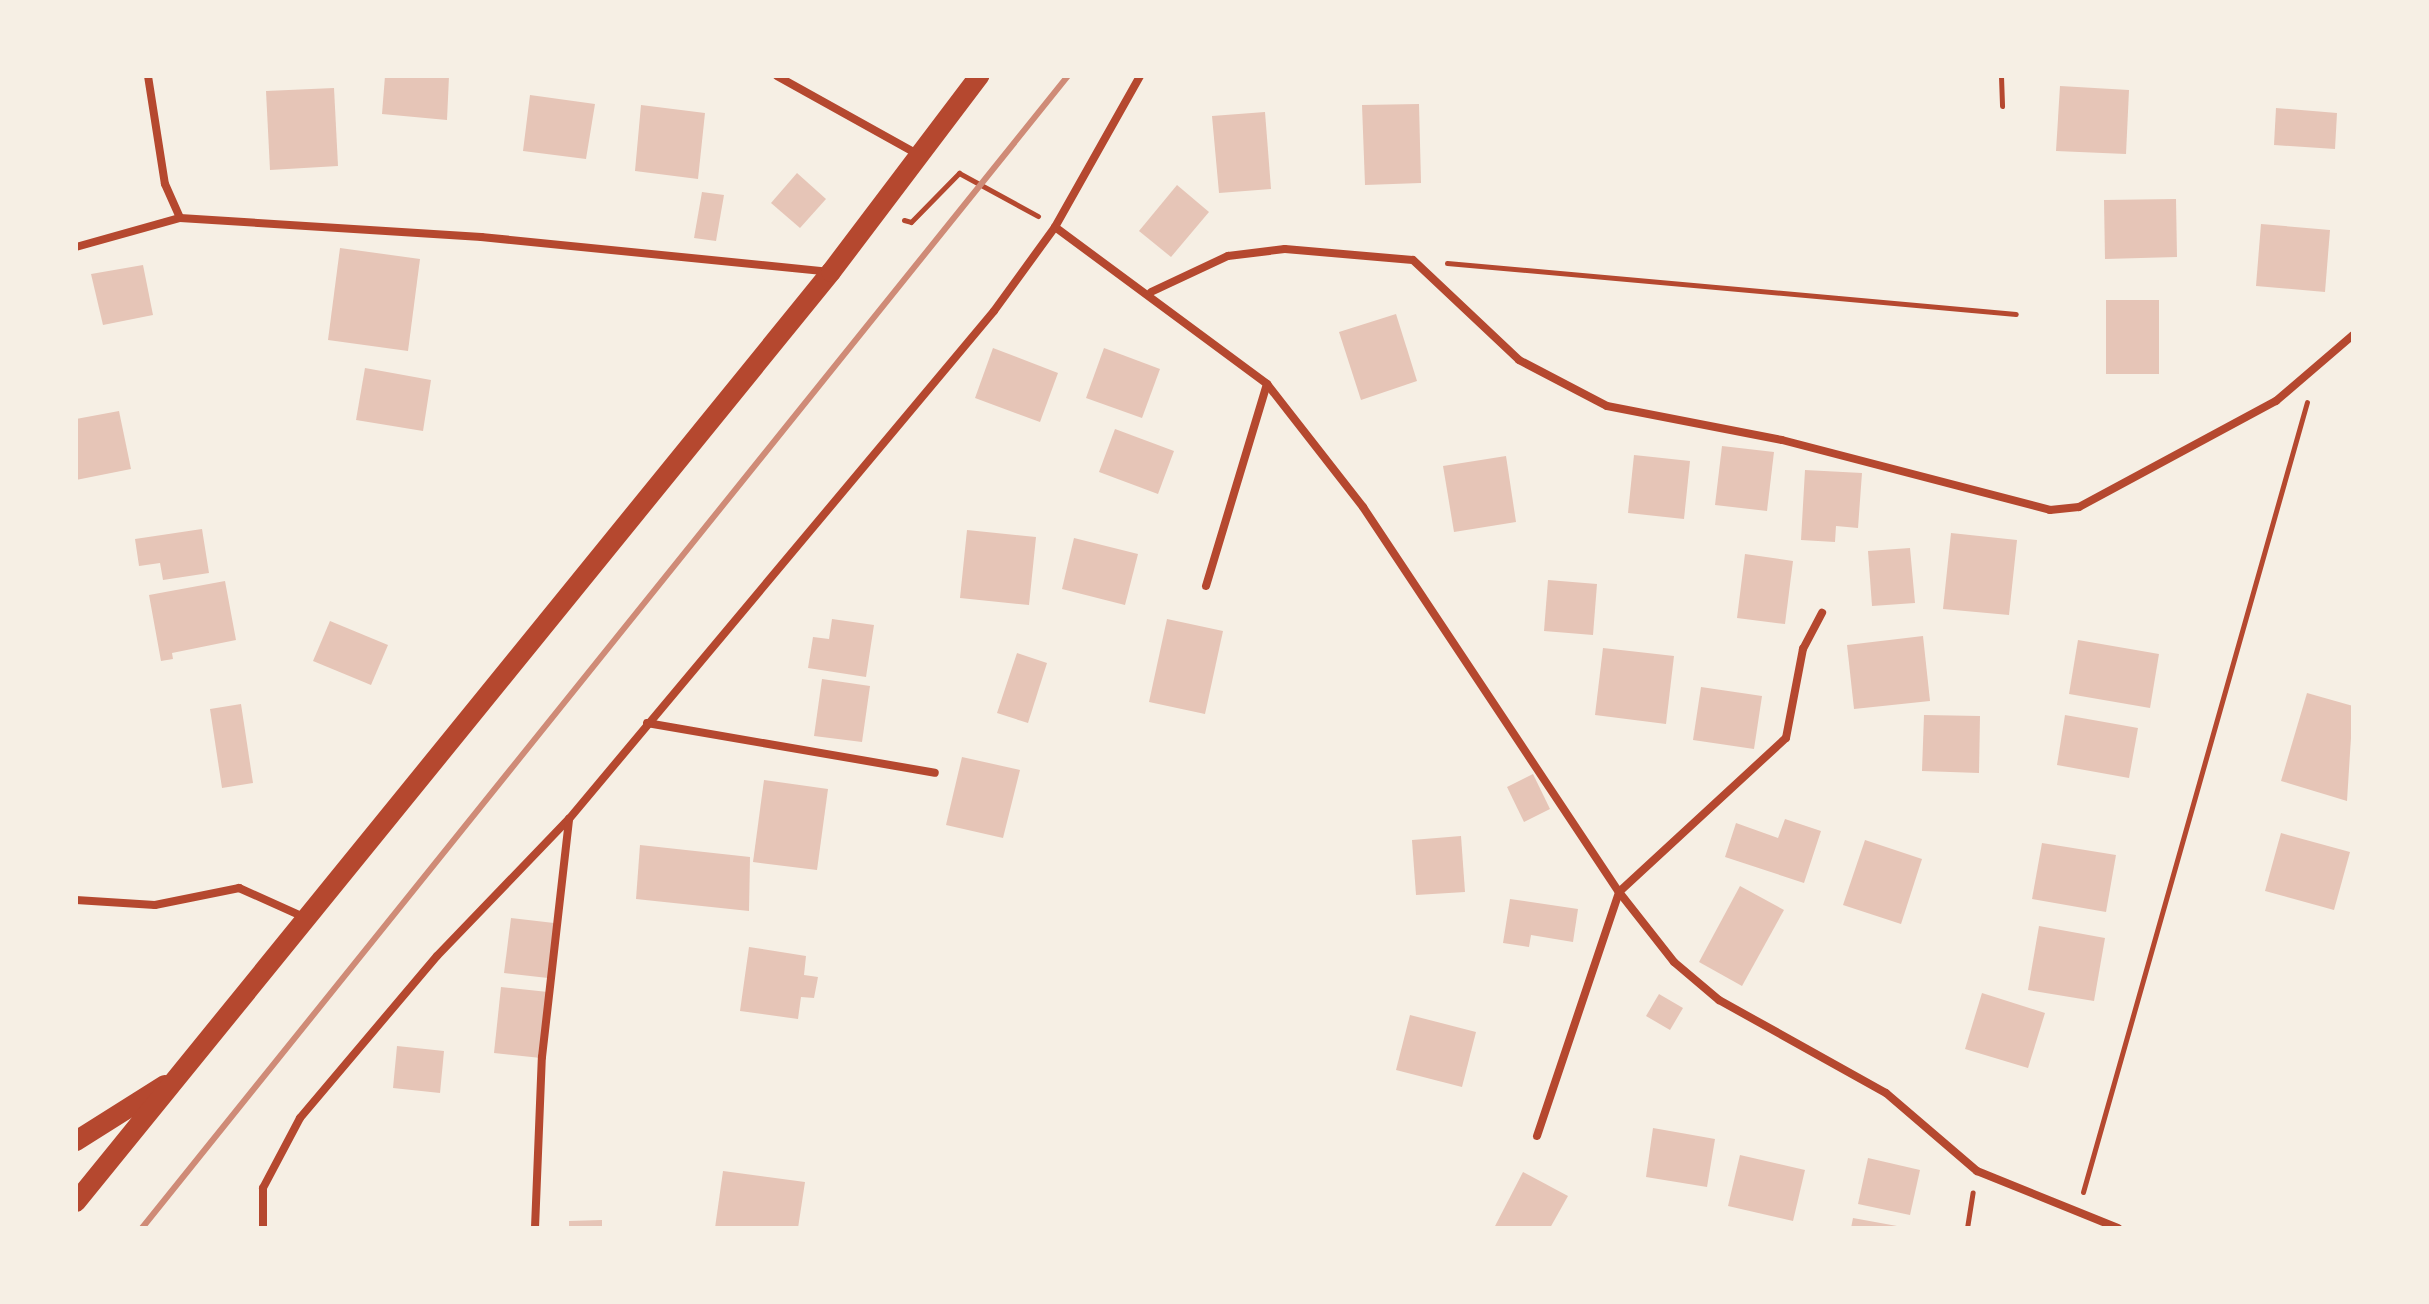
<!DOCTYPE html>
<html>
<head>
<meta charset="utf-8">
<style>
	body { margin:0 }
	#map { position:relative; width:2429px; height:1304px; overflow:hidden; background:#f6efe4; font-family:"Open Sans",sans-serif }
	div>[style] { position:absolute }
	.building>* { inset:0; background:#e6c5b7 }
	.path>* { height:5px; margin:-2.5px; padding:0 2.5px; transform-origin:2.5px; border-radius:2.5px; background:#b5482f }
	.minor>* { height:8px; margin:-4px; padding:0 4px; transform-origin:4px; border-radius:4px; background:#b5482f }
	.primary>* { height:20px; margin:-10px; padding:0 10px; transform-origin:10px; border-radius:10px; background:#b5482f }
	.rail>* { height:6px; margin:-3px; padding:0 3px; transform-origin:3px; border-radius:3px; background:#cf8b77 }
	span { translate:-50% -50%; white-space:nowrap; text-align:center; line-height:1.15; -webkit-text-stroke:7px #f6efe4; paint-order:stroke }
	.frame { position:absolute; inset:0; border:78px solid #f6efe4; pointer-events:none }
</style>
</head>
<body>
<div id="map">
	<div class="building">
		<i style="clip-path:polygon(385px 76px,449px 76px,447px 120px,382px 114px)"></i>
		<i style="clip-path:polygon(2060px 86px,2129px 90px,2126px 154px,2056px 151px)"></i>
		<i style="clip-path:polygon(334px 88px,338px 166px,270px 170px,266px 91px)"></i>
		<i style="clip-path:polygon(530px 95px,595px 104px,586px 159px,523px 151px)"></i>
		<i style="clip-path:polygon(1419px 104px,1421px 183px,1365px 185px,1362px 105px)"></i>
		<i style="clip-path:polygon(641px 105px,705px 113px,698px 179px,635px 171px)"></i>
		<i style="clip-path:polygon(2276px 108px,2337px 113px,2335px 149px,2274px 145px)"></i>
		<i style="clip-path:polygon(1265px 112px,1271px 189px,1219px 193px,1212px 116px)"></i>
		<i style="clip-path:polygon(797px 173px,826px 199px,800px 228px,771px 203px)"></i>
		<i style="clip-path:polygon(1177px 185px,1209px 212px,1171px 257px,1139px 231px)"></i>
		<i style="clip-path:polygon(702px 192px,724px 195px,716px 241px,694px 238px)"></i>
		<i style="clip-path:polygon(2176px 199px,2177px 257px,2105px 259px,2104px 200px)"></i>
		<i style="clip-path:polygon(2261px 224px,2330px 230px,2325px 292px,2256px 286px)"></i>
		<i style="clip-path:polygon(340px 248px,420px 259px,408px 351px,328px 340px)"></i>
		<i style="clip-path:polygon(143px 265px,153px 315px,103px 325px,91px 274px)"></i>
		<i style="clip-path:polygon(2106px 300px,2159px 300px,2159px 374px,2106px 374px)"></i>
		<i style="clip-path:polygon(1396px 314px,1417px 381px,1361px 400px,1339px 332px)"></i>
		<i style="clip-path:polygon(993px 348px,1058px 373px,1040px 422px,975px 398px)"></i>
		<i style="clip-path:polygon(1104px 348px,1160px 369px,1142px 418px,1086px 398px)"></i>
		<i style="clip-path:polygon(365px 368px,431px 380px,423px 431px,356px 420px)"></i>
		<i style="clip-path:polygon(119px 411px,131px 469px,76px 480px,76px 419px)"></i>
		<i style="clip-path:polygon(1115px 429px,1174px 451px,1158px 494px,1099px 472px)"></i>
		<i style="clip-path:polygon(1722px 446px,1774px 452px,1767px 511px,1715px 505px)"></i>
		<i style="clip-path:polygon(1634px 455px,1690px 461px,1684px 519px,1628px 513px)"></i>
		<i style="clip-path:polygon(1506px 456px,1516px 522px,1454px 532px,1443px 466px)"></i>
		<i style="clip-path:polygon(1805px 470px,1862px 473px,1858px 528px,1836px 526px,1835px 542px,1801px 540px)"></i>
		<i style="clip-path:polygon(202px 529px,209px 573px,163px 580px,160px 563px,139px 566px,135px 539px)"></i>
		<i style="clip-path:polygon(967px 530px,1036px 537px,1029px 605px,960px 598px)"></i>
		<i style="clip-path:polygon(1951px 533px,2017px 540px,2009px 615px,1943px 609px)"></i>
		<i style="clip-path:polygon(1074px 538px,1138px 554px,1125px 605px,1062px 589px)"></i>
		<i style="clip-path:polygon(1910px 548px,1915px 603px,1872px 606px,1868px 551px)"></i>
		<i style="clip-path:polygon(1745px 554px,1793px 561px,1785px 624px,1737px 618px)"></i>
		<i style="clip-path:polygon(1548px 580px,1597px 584px,1593px 635px,1544px 631px)"></i>
		<i style="clip-path:polygon(225px 581px,236px 640px,172px 653px,173px 659px,161px 661px,149px 595px)"></i>
		<i style="clip-path:polygon(832px 619px,874px 625px,866px 677px,808px 668px,813px 637px,829px 639px)"></i>
		<i style="clip-path:polygon(1167px 619px,1223px 631px,1205px 714px,1149px 702px)"></i>
		<i style="clip-path:polygon(330px 621px,388px 645px,371px 685px,313px 661px)"></i>
		<i style="clip-path:polygon(1923px 636px,1930px 701px,1854px 709px,1847px 645px)"></i>
		<i style="clip-path:polygon(2078px 640px,2159px 654px,2150px 708px,2069px 694px)"></i>
		<i style="clip-path:polygon(1603px 648px,1674px 656px,1666px 724px,1595px 715px)"></i>
		<i style="clip-path:polygon(1017px 653px,1047px 663px,1028px 723px,997px 713px)"></i>
		<i style="clip-path:polygon(822px 679px,870px 686px,862px 742px,814px 736px)"></i>
		<i style="clip-path:polygon(1701px 687px,1762px 696px,1754px 749px,1693px 740px)"></i>
		<i style="clip-path:polygon(2307px 693px,2353px 706px,2347px 801px,2281px 781px)"></i>
		<i style="clip-path:polygon(241px 704px,253px 783px,222px 788px,210px 709px)"></i>
		<i style="clip-path:polygon(1924px 715px,1980px 716px,1979px 773px,1922px 771px)"></i>
		<i style="clip-path:polygon(2065px 715px,2138px 728px,2129px 778px,2057px 765px)"></i>
		<i style="clip-path:polygon(962px 757px,1020px 770px,1003px 838px,946px 825px)"></i>
		<i style="clip-path:polygon(1533px 774px,1550px 809px,1524px 822px,1507px 787px)"></i>
		<i style="clip-path:polygon(764px 780px,828px 789px,817px 870px,753px 862px)"></i>
		<i style="clip-path:polygon(1785px 819px,1821px 831px,1804px 883px,1725px 857px,1736px 823px,1778px 838px)"></i>
		<i style="clip-path:polygon(2281px 833px,2350px 852px,2334px 910px,2265px 891px)"></i>
		<i style="clip-path:polygon(1461px 836px,1465px 892px,1416px 895px,1412px 840px)"></i>
		<i style="clip-path:polygon(1865px 840px,1922px 859px,1901px 924px,1843px 905px)"></i>
		<i style="clip-path:polygon(2042px 843px,2116px 855px,2106px 912px,2032px 899px)"></i>
		<i style="clip-path:polygon(640px 845px,750px 857px,749px 911px,636px 899px)"></i>
		<i style="clip-path:polygon(1740px 886px,1784px 910px,1742px 986px,1699px 962px)"></i>
		<i style="clip-path:polygon(1510px 899px,1578px 909px,1573px 942px,1531px 935px,1529px 947px,1503px 943px)"></i>
		<i style="clip-path:polygon(511px 918px,554px 923px,548px 978px,504px 973px)"></i>
		<i style="clip-path:polygon(2039px 926px,2105px 938px,2094px 1001px,2028px 990px)"></i>
		<i style="clip-path:polygon(749px 947px,806px 956px,804px 975px,818px 977px,814px 998px,801px 997px,798px 1019px,740px 1011px)"></i>
		<i style="clip-path:polygon(501px 987px,548px 992px,541px 1058px,494px 1053px)"></i>
		<i style="clip-path:polygon(1982px 993px,2045px 1013px,2028px 1068px,1965px 1049px)"></i>
		<i style="clip-path:polygon(1659px 994px,1683px 1008px,1670px 1030px,1646px 1016px)"></i>
		<i style="clip-path:polygon(1410px 1015px,1476px 1032px,1462px 1087px,1396px 1070px)"></i>
		<i style="clip-path:polygon(397px 1046px,444px 1051px,440px 1093px,393px 1088px)"></i>
		<i style="clip-path:polygon(1653px 1128px,1715px 1139px,1707px 1187px,1646px 1177px)"></i>
		<i style="clip-path:polygon(1740px 1155px,1805px 1170px,1793px 1221px,1728px 1206px)"></i>
		<i style="clip-path:polygon(1868px 1158px,1920px 1170px,1910px 1215px,1858px 1204px)"></i>
		<i style="clip-path:polygon(723px 1171px,805px 1182px,798px 1228px,715px 1228px)"></i>
		<i style="clip-path:polygon(1523px 1172px,1568px 1196px,1550px 1228px,1494px 1228px)"></i>
		<i style="clip-path:polygon(1853px 1218px,1897px 1226px,1897px 1228px,1851px 1228px)"></i>
		<i style="clip-path:polygon(602px 1220px,602px 1228px,569px 1228px,569px 1221px)"></i>
	</div>
	<div class="path">
		<i style="left:2001px;top:76px;width:30px;rotate:88deg"></i>
		<i style="left:904px;top:220px;width:7px;rotate:16deg"></i>
		<i style="left:911px;top:222px;width:69px;rotate:-45.6deg"></i>
		<i style="left:959px;top:173px;width:90px;rotate:28.6deg"></i>
		<i style="left:1447px;top:263px;width:571px;rotate:5.12deg"></i>
		<i style="left:2083px;top:1192px;width:821px;rotate:-74.17deg"></i>
		<i style="left:1967px;top:1228px;width:36px;rotate:-81deg"></i>
	</div>
	<div class="minor">
		<i style="left:148px;top:76px;width:109px;rotate:81.1deg"></i>
		<i style="left:165px;top:184px;width:37px;rotate:66deg"></i>
		<i style="left:180px;top:218px;width:302px;rotate:3.6deg"></i>
		<i style="left:481px;top:237px;width:351px;rotate:5.7deg"></i>
		<i style="left:777px;top:76px;width:160px;rotate:29.1deg"></i>
		<i style="left:1055px;top:227px;width:264px;rotate:36.5deg"></i>
		<i style="left:1267px;top:384px;width:156px;rotate:52deg"></i>
		<i style="left:1363px;top:507px;width:462px;rotate:56.4deg"></i>
		<i style="left:1619px;top:892px;width:89px;rotate:51.8deg"></i>
		<i style="left:1674px;top:962px;width:59px;rotate:40.2deg"></i>
		<i style="left:1719px;top:1000px;width:191px;rotate:29.1deg"></i>
		<i style="left:1886px;top:1093px;width:120px;rotate:40.6deg"></i>
		<i style="left:1977px;top:1171px;width:152px;rotate:22deg"></i>
		<i style="left:76px;top:247px;width:108px;rotate:-15.6deg"></i>
		<i style="left:1151px;top:292px;width:85px;rotate:-25.1deg"></i>
		<i style="left:1228px;top:256px;width:57px;rotate:-7deg"></i>
		<i style="left:1285px;top:249px;width:128px;rotate:4.9deg"></i>
		<i style="left:1413px;top:260px;width:146px;rotate:43.3deg"></i>
		<i style="left:1519px;top:360px;width:99px;rotate:27.6deg"></i>
		<i style="left:1607px;top:406px;width:178px;rotate:11deg"></i>
		<i style="left:1782px;top:440px;width:277px;rotate:14.6deg"></i>
		<i style="left:2050px;top:510px;width:29px;rotate:-6deg"></i>
		<i style="left:2079px;top:507px;width:224px;rotate:-28.3deg"></i>
		<i style="left:2276px;top:401px;width:101px;rotate:-40.6deg"></i>
		<i style="left:1206px;top:586px;width:211px;rotate:-73.2deg"></i>
		<i style="left:647px;top:723px;width:292px;rotate:9.8deg"></i>
		<i style="left:76px;top:900px;width:79px;rotate:3.6deg"></i>
		<i style="left:155px;top:905px;width:86px;rotate:-11.4deg"></i>
		<i style="left:239px;top:888px;width:73px;rotate:24.1deg"></i>
		<i style="left:1537px;top:1136px;width:257px;rotate:-71.4deg"></i>
		<i style="left:1619px;top:892px;width:227px;rotate:-42.7deg"></i>
		<i style="left:1786px;top:738px;width:91px;rotate:-79.2deg"></i>
		<i style="left:1803px;top:649px;width:41px;rotate:-62.2deg"></i>
		<i style="left:263px;top:1228px;width:40px;rotate:-90deg"></i>
		<i style="left:263px;top:1188px;width:79px;rotate:-62.1deg"></i>
		<i style="left:300px;top:1118px;width:212px;rotate:-49.8deg"></i>
		<i style="left:437px;top:956px;width:190px;rotate:-46.1deg"></i>
		<i style="left:569px;top:819px;width:662px;rotate:-50.08deg"></i>
		<i style="left:994px;top:311px;width:104px;rotate:-54deg"></i>
		<i style="left:1055px;top:227px;width:173px;rotate:-60.6deg"></i>
		<i style="left:535px;top:1228px;width:171px;rotate:-87.7deg"></i>
		<i style="left:542px;top:1057px;width:240px;rotate:-83.5deg"></i>
	</div>
	<div class="primary">
		<i style="left:76px;top:1141px;width:105px;rotate:-32.2deg"></i>
		<i style="left:76px;top:1202px;width:1198px;rotate:-50.93deg"></i>
		<i style="left:831px;top:272px;width:246px;rotate:-52.9deg"></i>
	</div>
	<div class="rail">
		<i style="left:142px;top:1228px;width:1478px;rotate:-51.21deg"></i>
	</div>
	<div class="frame"></div>
</div>
</body>
</html>
